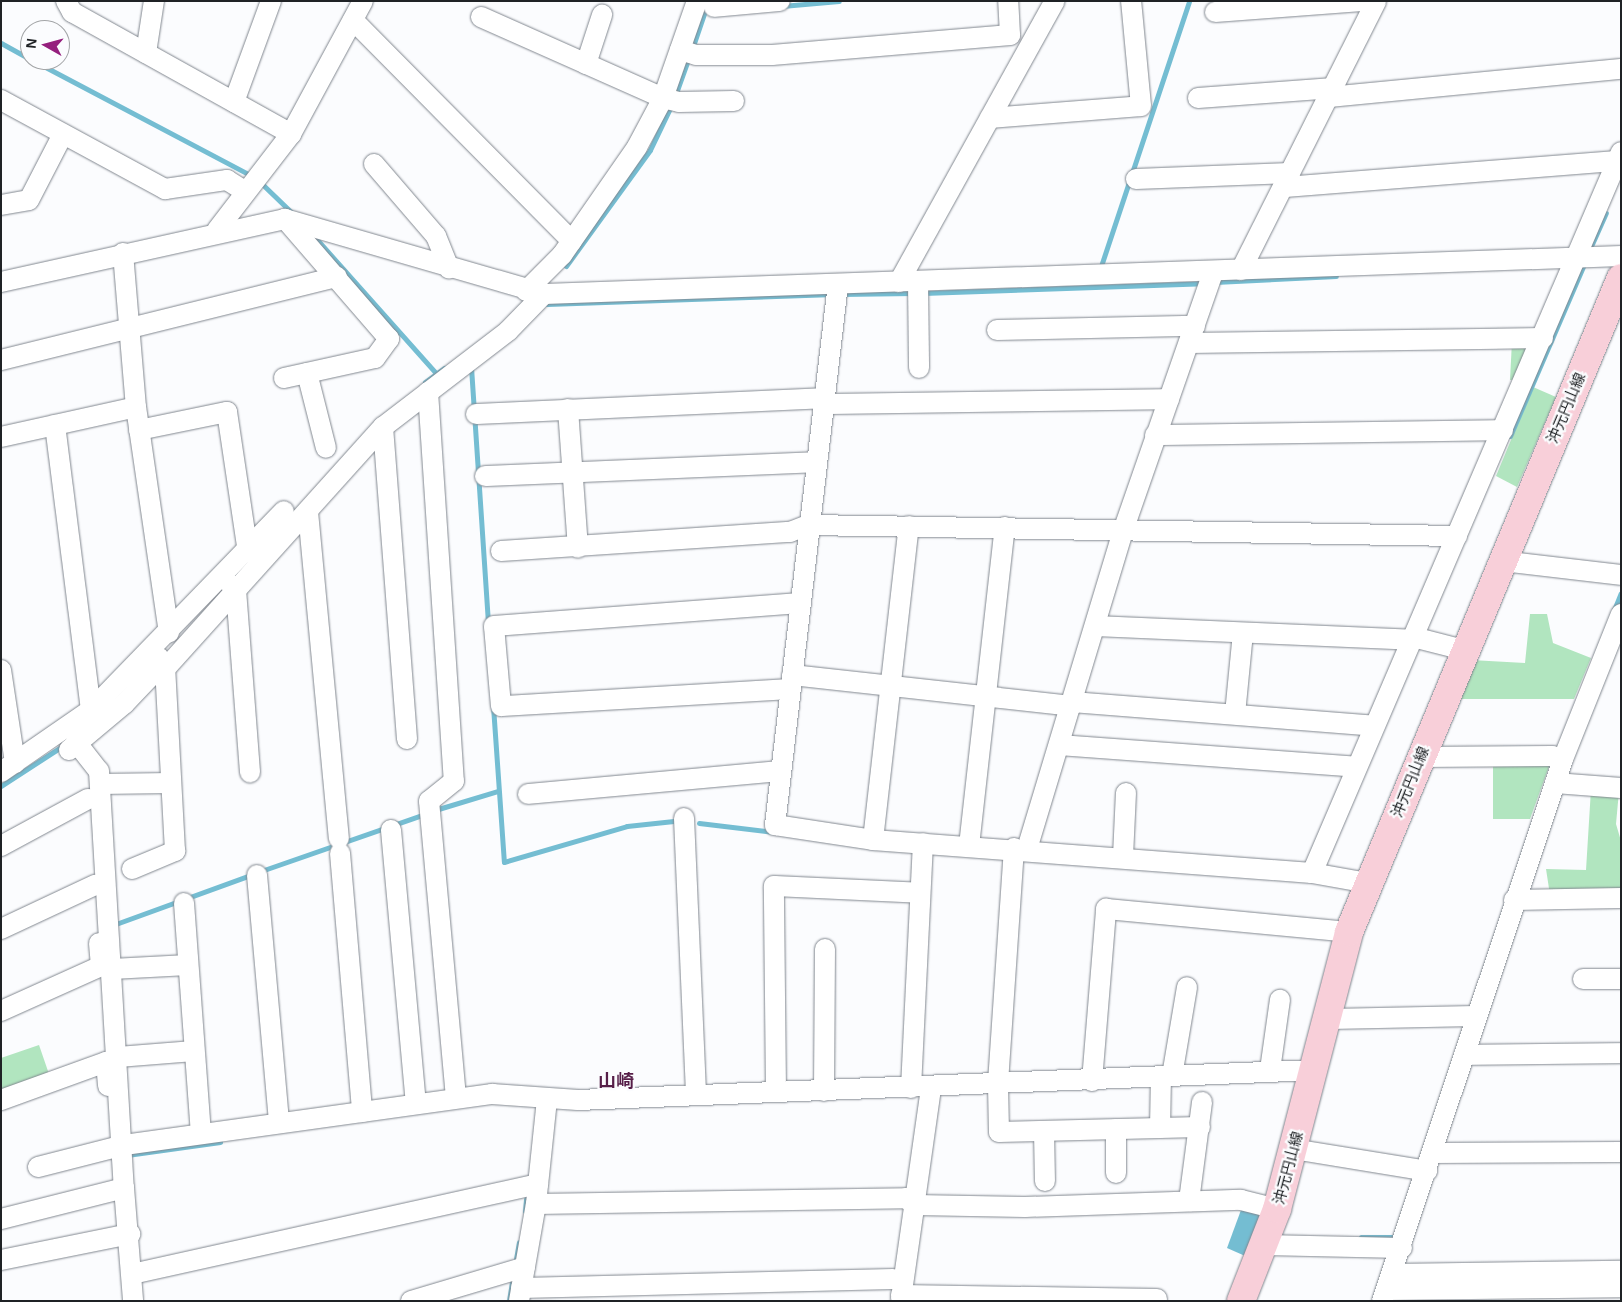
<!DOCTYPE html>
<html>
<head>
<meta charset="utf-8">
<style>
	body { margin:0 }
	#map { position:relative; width:1622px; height:1302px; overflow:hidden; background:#fbfcfe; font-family:Arial,"Noto Sans JP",sans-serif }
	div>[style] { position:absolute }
	.green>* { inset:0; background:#b1e5bf }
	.water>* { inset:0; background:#74bdd2 }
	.stream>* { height:5px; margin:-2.5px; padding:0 2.5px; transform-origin:2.5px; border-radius:2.5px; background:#74bdd2 }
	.roads { filter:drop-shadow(0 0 1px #81878f) drop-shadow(0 0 1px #81878f) }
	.street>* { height:20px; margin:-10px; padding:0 10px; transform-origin:10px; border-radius:10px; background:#fff }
	.secondary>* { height:28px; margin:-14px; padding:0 14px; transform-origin:14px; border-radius:14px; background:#f8cfd9 }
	span { translate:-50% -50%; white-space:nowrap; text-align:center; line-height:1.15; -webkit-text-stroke:4.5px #fbfcfe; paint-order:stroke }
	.street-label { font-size:15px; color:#1f2225 }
	.quarter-label { font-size:18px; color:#561e48; font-weight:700 }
	.frame { position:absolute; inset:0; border:2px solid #1f2225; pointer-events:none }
	.north { position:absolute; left:20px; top:20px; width:50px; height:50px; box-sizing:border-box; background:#fbfcfe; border:1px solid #a3a5a7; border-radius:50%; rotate:277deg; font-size:14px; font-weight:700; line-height:20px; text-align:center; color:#1f2225 }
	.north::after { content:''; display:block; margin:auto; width:18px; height:22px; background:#951f7d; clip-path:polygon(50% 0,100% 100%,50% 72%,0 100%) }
</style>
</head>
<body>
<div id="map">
	<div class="green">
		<i style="clip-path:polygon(1512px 341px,1532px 344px,1518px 380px,1510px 380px)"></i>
		<i style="clip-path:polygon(1533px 387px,1556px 397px,1517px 487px,1496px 476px)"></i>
		<i style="clip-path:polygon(1530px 614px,1547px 614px,1553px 643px,1591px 658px,1574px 699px,1452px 699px,1471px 660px,1525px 663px)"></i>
		<i style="clip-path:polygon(1493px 761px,1551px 761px,1530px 819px,1493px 819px)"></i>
		<i style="clip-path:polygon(1591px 789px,1619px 791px,1616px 824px,1621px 841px,1621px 889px,1550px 895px,1546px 869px,1586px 870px)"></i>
		<i style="clip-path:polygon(39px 1045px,50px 1077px,1px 1094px,1px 1058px)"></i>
	</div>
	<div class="water">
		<i style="clip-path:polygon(1241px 1210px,1268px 1215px,1252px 1259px,1227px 1248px)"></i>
	</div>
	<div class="stream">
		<i style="left:782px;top:6px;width:57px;rotate:-5deg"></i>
		<i style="left:1px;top:43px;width:33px;rotate:29deg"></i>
		<i style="left:692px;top:49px;width:46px;rotate:-71.2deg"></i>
		<i style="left:32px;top:60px;width:249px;rotate:27.8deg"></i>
		<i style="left:675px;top:96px;width:41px;rotate:-70.3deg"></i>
		<i style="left:259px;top:181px;width:45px;rotate:44.1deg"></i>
		<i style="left:312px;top:234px;width:186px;rotate:48.3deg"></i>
		<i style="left:1592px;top:244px;width:34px;rotate:-66deg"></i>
		<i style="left:566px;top:266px;width:143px;rotate:-54.1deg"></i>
		<i style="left:650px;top:150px;width:51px;rotate:-64.4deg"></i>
		<i style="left:1100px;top:269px;width:282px;rotate:-71.6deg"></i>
		<i style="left:1215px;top:282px;width:121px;rotate:-2.8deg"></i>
		<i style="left:923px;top:293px;width:281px;rotate:-2deg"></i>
		<i style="left:840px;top:294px;width:74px;rotate:-0.8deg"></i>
		<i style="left:547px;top:304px;width:280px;rotate:-2deg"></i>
		<i style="left:471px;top:367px;width:260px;rotate:86.2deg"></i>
		<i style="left:425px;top:382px;width:24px;rotate:-36deg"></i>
		<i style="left:1510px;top:436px;width:189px;rotate:-66.7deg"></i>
		<i style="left:1614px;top:610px;width:18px;rotate:-68deg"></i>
		<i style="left:493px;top:706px;width:156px;rotate:86deg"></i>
		<i style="left:504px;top:862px;width:128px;rotate:-16.3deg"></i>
		<i style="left:627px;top:826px;width:47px;rotate:-6.1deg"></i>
		<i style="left:1px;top:786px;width:75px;rotate:-33.1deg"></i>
		<i style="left:435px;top:810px;width:66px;rotate:-16.8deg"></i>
		<i style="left:699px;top:823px;width:75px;rotate:6.9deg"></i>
		<i style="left:261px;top:871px;width:174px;rotate:-19.2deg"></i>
		<i style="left:113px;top:925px;width:149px;rotate:-20deg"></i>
		<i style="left:127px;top:1155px;width:94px;rotate:-8deg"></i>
		<i style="left:525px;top:1211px;width:12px;rotate:-85deg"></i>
		<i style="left:1361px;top:1237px;width:36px"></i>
		<i style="left:516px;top:1259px;width:17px;rotate:-80deg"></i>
		<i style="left:509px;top:1301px;width:20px;rotate:-81deg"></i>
	</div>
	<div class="roads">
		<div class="street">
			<i style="left:66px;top:1px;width:13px;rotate:61deg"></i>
			<i style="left:72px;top:12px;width:251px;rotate:29.1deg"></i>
			<i style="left:714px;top:7px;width:66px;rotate:-5.2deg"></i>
			<i style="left:1215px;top:12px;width:147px;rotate:-4.3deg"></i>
			<i style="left:481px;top:17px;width:199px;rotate:24deg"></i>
			<i style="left:663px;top:98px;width:16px;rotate:14deg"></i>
			<i style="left:679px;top:102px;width:55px;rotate:-1deg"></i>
			<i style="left:353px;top:20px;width:311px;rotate:45.3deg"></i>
			<i style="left:680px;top:50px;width:17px;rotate:17deg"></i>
			<i style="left:696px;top:55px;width:76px"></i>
			<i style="left:772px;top:55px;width:239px;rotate:-4.8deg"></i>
			<i style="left:1010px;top:35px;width:34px;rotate:-93deg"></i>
			<i style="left:146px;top:53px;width:53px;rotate:-81.3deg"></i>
			<i style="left:586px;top:64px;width:52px;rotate:-71.9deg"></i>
			<i style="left:1329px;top:97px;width:293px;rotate:-5.5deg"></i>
			<i style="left:1198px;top:98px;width:136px;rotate:-4.2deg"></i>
			<i style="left:1px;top:100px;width:187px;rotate:28.5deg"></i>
			<i style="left:165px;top:189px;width:63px;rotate:-8.3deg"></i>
			<i style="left:227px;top:180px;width:22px;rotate:32deg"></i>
			<i style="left:234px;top:102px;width:108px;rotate:-69.9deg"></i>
			<i style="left:990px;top:118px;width:151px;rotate:-4.5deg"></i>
			<i style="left:1141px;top:106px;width:105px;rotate:-95.4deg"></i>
			<i style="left:374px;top:164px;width:95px;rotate:49.3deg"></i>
			<i style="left:436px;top:236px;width:35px;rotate:68deg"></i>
			<i style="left:1136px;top:179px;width:154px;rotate:-2.2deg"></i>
			<i style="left:1285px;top:187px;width:333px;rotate:-4.5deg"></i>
			<i style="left:1px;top:205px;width:28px;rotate:-10deg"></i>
			<i style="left:29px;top:200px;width:74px;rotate:-62.7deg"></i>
			<i style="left:217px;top:230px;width:121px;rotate:-52.4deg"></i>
			<i style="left:291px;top:134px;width:151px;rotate:-61.6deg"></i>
			<i style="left:123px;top:253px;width:155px;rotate:85.2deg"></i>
			<i style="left:136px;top:407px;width:228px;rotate:81.7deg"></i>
			<i style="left:1241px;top:270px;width:301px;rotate:-63.3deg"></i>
			<i style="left:1px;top:282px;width:291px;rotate:-12.5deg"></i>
			<i style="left:285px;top:219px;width:270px;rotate:16.1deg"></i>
			<i style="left:544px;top:294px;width:1078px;rotate:-2.02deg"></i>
			<i style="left:899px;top:282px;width:321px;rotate:-61deg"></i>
			<i style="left:918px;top:282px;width:86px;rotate:89.3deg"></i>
			<i style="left:838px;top:284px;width:545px;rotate:96.64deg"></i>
			<i style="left:775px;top:825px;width:99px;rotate:8.7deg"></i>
			<i style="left:873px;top:840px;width:440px;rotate:4.3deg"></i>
			<i style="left:526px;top:291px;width:51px;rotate:-45deg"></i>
			<i style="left:562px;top:255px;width:131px;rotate:-55.2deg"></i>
			<i style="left:637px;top:147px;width:55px;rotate:-62deg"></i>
			<i style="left:663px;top:98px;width:103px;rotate:-70.7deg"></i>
			<i style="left:997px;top:330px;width:198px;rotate:-1.2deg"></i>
			<i style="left:1189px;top:343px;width:354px;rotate:-0.8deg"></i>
			<i style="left:1px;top:360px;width:346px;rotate:-13.9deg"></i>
			<i style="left:307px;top:373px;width:77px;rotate:75.8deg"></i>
			<i style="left:284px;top:378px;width:93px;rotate:-12.4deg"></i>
			<i style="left:375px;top:358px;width:24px;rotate:-54deg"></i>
			<i style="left:389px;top:339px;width:159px;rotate:-130.9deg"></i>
			<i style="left:428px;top:392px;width:390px;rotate:86.2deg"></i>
			<i style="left:454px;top:781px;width:32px;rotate:141deg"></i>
			<i style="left:429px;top:801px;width:298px;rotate:84.8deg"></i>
			<i style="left:822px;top:404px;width:347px;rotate:-0.8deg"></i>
			<i style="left:568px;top:409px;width:139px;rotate:85.9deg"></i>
			<i style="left:476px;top:414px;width:347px;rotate:-2.6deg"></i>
			<i style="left:55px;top:425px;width:287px;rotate:82.8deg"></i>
			<i style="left:383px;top:427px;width:313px;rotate:85.6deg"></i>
			<i style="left:139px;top:430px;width:90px;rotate:-11.6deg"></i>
			<i style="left:227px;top:412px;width:142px;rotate:81.5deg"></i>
			<i style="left:1155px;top:435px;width:348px;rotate:-0.8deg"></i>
			<i style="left:1px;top:437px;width:138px;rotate:-12.5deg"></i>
			<i style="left:485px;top:476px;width:331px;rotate:-2.4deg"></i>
			<i style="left:308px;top:512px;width:328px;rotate:84.6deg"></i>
			<i style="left:501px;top:551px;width:290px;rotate:-3.8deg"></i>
			<i style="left:790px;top:532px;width:19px;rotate:-21deg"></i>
			<i style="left:808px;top:525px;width:649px;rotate:0.97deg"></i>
			<i style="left:1502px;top:561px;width:120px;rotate:6.7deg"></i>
			<i style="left:231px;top:585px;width:7px;rotate:45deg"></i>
			<i style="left:236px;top:590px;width:183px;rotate:85.6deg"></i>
			<i style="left:1095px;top:626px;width:317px;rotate:2.5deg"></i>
			<i style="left:1413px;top:637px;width:53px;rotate:14.3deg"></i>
			<i style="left:165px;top:669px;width:326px;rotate:-48deg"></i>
			<i style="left:383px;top:427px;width:158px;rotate:-37.5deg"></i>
			<i style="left:508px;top:331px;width:52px;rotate:-45.8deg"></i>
			<i style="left:1px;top:670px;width:94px;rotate:81.4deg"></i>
			<i style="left:792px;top:675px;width:281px;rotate:6.3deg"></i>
			<i style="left:790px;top:689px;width:289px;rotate:176.6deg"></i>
			<i style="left:501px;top:706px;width:80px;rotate:-95deg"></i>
			<i style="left:494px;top:626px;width:307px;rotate:-4.3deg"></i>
			<i style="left:1072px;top:702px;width:303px;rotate:4.5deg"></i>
			<i style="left:1235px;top:714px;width:81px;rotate:-84.4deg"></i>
			<i style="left:76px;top:742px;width:37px;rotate:52deg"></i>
			<i style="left:99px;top:771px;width:418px;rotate:86.6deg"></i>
			<i style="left:1059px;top:745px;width:298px;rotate:4.2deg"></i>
			<i style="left:69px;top:750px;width:72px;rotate:-39.9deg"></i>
			<i style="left:124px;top:704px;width:58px;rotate:-46.4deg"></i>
			<i style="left:1420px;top:757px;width:132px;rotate:-0.4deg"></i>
			<i style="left:1552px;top:756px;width:11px;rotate:15deg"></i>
			<i style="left:1563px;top:759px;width:156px;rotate:-68.2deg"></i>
			<i style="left:1px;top:772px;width:109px;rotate:-34.6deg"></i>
			<i style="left:91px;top:710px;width:277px;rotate:-45.9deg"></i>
			<i style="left:1555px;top:783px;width:66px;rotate:4.3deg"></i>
			<i style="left:100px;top:784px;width:71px;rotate:-0.8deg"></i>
			<i style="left:528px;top:794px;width:254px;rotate:-5.2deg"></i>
			<i style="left:684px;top:818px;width:277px;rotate:87.5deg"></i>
			<i style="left:391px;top:830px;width:275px;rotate:84.8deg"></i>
			<i style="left:873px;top:840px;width:316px;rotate:-83.5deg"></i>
			<i style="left:1px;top:846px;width:99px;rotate:-28.4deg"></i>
			<i style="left:969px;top:846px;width:321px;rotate:-83.6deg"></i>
			<i style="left:1014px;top:848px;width:238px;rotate:93.9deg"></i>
			<i style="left:998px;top:1085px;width:47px;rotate:88.8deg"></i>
			<i style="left:999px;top:1132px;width:201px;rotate:-1.4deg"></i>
			<i style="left:1027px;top:849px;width:335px;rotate:-73.2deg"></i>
			<i style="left:1124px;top:528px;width:271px;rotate:-70.8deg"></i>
			<i style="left:340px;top:853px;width:260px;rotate:85.1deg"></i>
			<i style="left:1123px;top:856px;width:63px;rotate:-87.3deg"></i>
			<i style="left:132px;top:869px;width:47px;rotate:-22.7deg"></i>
			<i style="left:175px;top:851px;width:182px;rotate:-93.1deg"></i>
			<i style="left:165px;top:669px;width:13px;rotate:-117deg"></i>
			<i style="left:257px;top:875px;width:249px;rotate:84.9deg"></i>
			<i style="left:1368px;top:883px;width:57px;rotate:-169.9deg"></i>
			<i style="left:1312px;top:873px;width:784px;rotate:-66.8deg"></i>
			<i style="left:1514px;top:900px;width:107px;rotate:-1.1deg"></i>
			<i style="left:184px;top:903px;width:231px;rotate:85.8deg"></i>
			<i style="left:1px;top:929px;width:104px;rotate:-25.1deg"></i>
			<i style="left:112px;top:969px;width:76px;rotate:-3deg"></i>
			<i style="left:1583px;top:979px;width:38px"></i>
			<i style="left:1px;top:1011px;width:110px;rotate:-24.2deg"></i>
			<i style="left:101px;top:966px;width:23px;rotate:-95deg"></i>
			<i style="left:1328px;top:1019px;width:149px;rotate:-1.2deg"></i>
			<i style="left:1464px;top:1055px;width:157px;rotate:-0.7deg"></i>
			<i style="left:118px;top:1057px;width:76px;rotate:-4.5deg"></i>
			<i style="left:1270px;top:1070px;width:71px;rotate:-81.9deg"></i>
			<i style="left:1172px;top:1076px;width:90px;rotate:-80.4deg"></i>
			<i style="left:1092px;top:1081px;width:173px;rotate:-85.3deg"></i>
			<i style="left:1106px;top:909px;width:244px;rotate:5.4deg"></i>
			<i style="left:911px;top:1088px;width:245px;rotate:-87.2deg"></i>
			<i style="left:824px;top:1091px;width:142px;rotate:-89.6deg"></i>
			<i style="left:776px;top:1092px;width:206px;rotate:-90.6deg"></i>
			<i style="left:774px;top:886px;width:146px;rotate:2.7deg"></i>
			<i style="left:1px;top:1100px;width:112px;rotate:-19.9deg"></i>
			<i style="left:106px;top:1062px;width:24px;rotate:85deg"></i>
			<i style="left:1160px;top:1128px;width:51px;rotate:-88.9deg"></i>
			<i style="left:1116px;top:1129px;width:44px;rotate:90deg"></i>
			<i style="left:1044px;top:1131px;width:50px;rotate:88.9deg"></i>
			<i style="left:1293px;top:1149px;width:136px;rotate:9.3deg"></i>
			<i style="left:1432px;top:1153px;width:189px;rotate:-0.3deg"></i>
			<i style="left:38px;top:1167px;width:89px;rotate:-14.3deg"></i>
			<i style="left:124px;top:1145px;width:372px;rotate:-7.9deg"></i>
			<i style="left:492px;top:1094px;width:86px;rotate:4deg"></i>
			<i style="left:578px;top:1100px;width:738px;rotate:-2.33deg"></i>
			<i style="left:1189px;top:1201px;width:100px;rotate:-82.5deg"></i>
			<i style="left:536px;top:1204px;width:370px;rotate:-0.9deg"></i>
			<i style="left:906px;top:1198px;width:11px;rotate:38deg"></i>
			<i style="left:915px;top:1205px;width:110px;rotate:1deg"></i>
			<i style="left:1025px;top:1207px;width:216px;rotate:-1.9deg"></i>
			<i style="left:1241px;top:1200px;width:37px;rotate:14deg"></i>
			<i style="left:1px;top:1219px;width:127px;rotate:-14.1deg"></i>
			<i style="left:124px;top:1188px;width:113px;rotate:85.4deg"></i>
			<i style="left:1264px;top:1245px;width:138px;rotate:1.2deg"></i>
			<i style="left:1px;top:1260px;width:132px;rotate:-11.4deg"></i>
			<i style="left:132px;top:1274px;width:416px;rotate:-12.5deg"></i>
			<i style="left:1393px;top:1274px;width:228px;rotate:-0.8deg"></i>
			<i style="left:521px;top:1288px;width:372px;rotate:-1.4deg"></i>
			<i style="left:1386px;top:1290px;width:235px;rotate:-0.7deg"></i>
			<i style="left:901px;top:1295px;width:256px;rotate:0.9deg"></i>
			<i style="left:901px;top:1299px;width:214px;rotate:-81.9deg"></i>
			<i style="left:411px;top:1301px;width:119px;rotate:-16.6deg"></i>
			<i style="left:519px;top:1301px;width:98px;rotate:-80.1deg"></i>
			<i style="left:536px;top:1204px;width:105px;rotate:-84deg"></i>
			<i style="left:1382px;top:1301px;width:571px;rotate:-71.53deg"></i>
		</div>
		<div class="secondary">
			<i style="left:1241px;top:1301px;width:99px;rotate:-68.6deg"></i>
			<i style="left:1277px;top:1209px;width:286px;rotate:-75.4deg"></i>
			<i style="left:1349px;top:932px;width:708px;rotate:-67.42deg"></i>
		</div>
	</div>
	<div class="street-label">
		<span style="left:1566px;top:408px;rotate:-67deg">沖元円山線</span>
		<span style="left:1410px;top:782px;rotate:-68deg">沖元円山線</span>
		<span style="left:1288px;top:1168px;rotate:-75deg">沖元円山線</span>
	</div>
	<div class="quarter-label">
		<span style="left:616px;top:1081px">山崎</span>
	</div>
	<div class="frame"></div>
	<div class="north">N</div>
</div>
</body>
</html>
